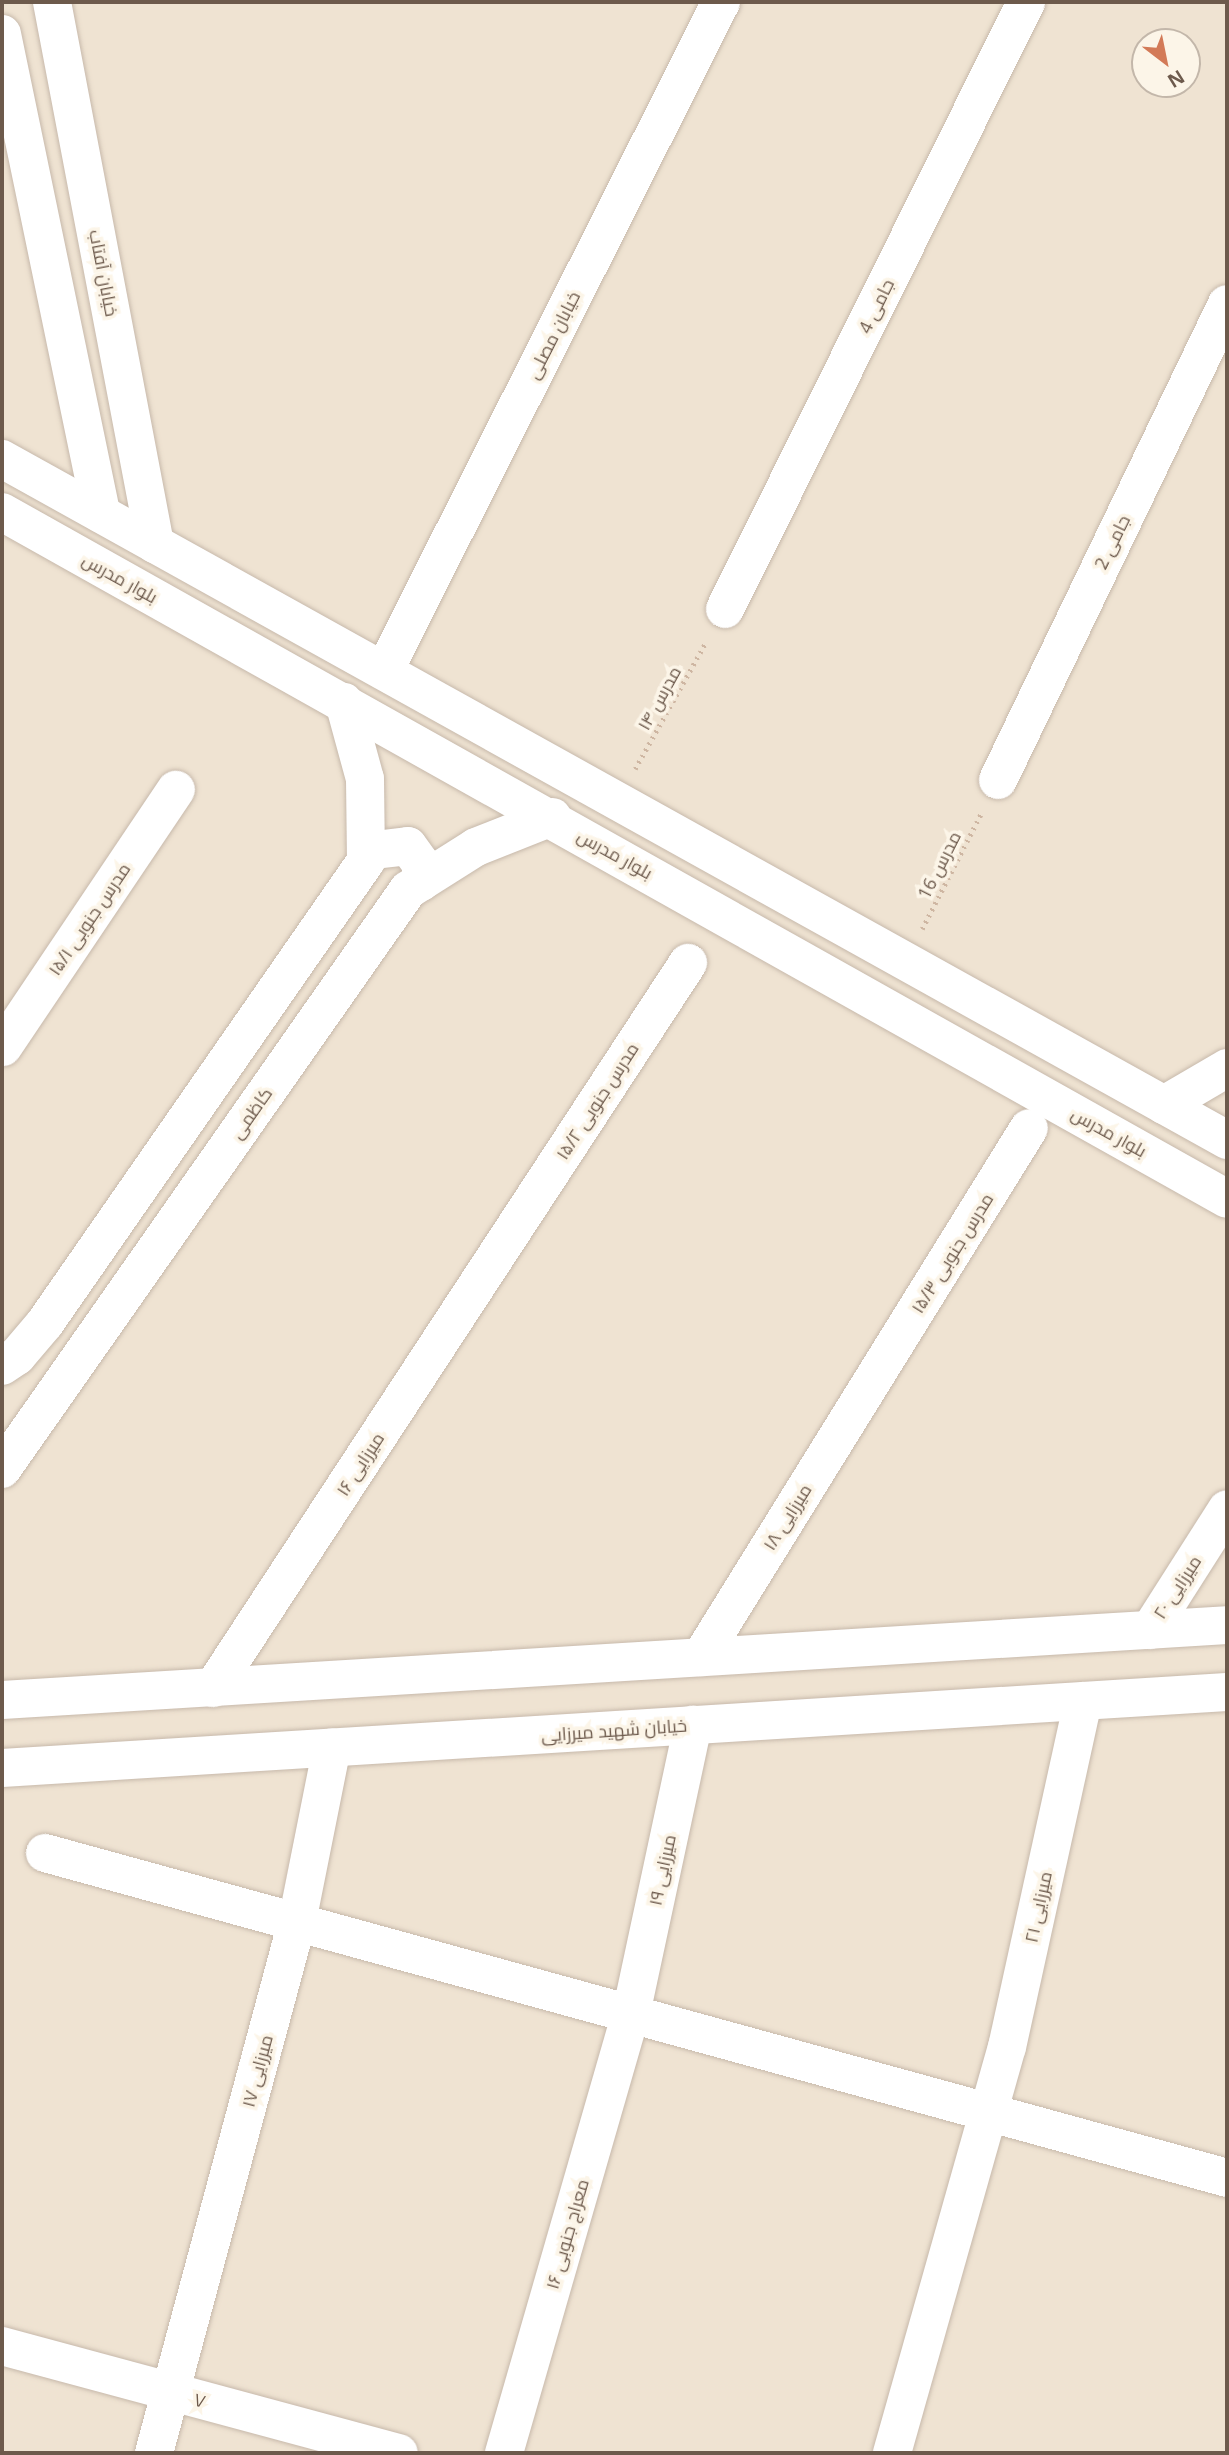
<!DOCTYPE html>
<html>
<head>
<meta charset="utf-8">
<style>
	body { margin:0 }
	#map { position:relative; width:1229px; height:2455px; overflow:hidden; background:#f8f1e2; font-family:"Open Sans",Cairo,sans-serif }
	div>[style] { position:absolute }
	.residential>* { inset:0; background:#efe3d2 }
	.path>* { height:4.5px; margin-top:-2.25px; transform-origin:0; background:repeating-linear-gradient(90deg,#ceb6a2 0 2px,transparent 0 7px) }
	.roads { filter:drop-shadow(0 0 2px #c7b9ab) drop-shadow(0 0 2px #c7b9ab) }
	.minor>* { height:38px; margin:-19px; padding:0 19px; transform-origin:19px; border-radius:19px; background:#fff }
	.tertiary>* { height:38px; margin:-19px; padding:0 19px; transform-origin:19px; border-radius:19px; background:#fff }
	.secondary>* { height:38px; margin:-19px; padding:0 19px; transform-origin:19px; border-radius:19px; background:#fff }
	span { translate:-50% -50%; white-space:nowrap; text-align:center; line-height:1.15; -webkit-text-stroke:7px #fcf5e8; paint-order:stroke }
	.street-label { font-size:18px; color:#6d5a4c }
	.frame { position:absolute; inset:0; border:4px solid #6d5a4c; pointer-events:none }
	.north { position:absolute; left:1131px; top:28px; width:70px; height:70px; box-sizing:border-box; background:#fcf5e8; border:2px solid #c3b7aa; border-radius:50%; rotate:148deg; font-size:19px; font-weight:700; line-height:28px; text-align:center; color:#6d5a4c }
	.north::after { content:''; display:block; margin:auto; width:24px; height:32px; background:#d37a57; clip-path:polygon(50% 0,100% 100%,50% 72%,0 100%) }
</style>
</head>
<body>
<div id="map">
	<div class="residential">
		<i style="clip-path:polygon(evenodd,2px 2px,1227px 2px,1227px 2453px,2px 2453px,2px 2px,1145px 42px,1187px 42px,1187px 84px,1145px 84px,1145px 42px)"></i>
	</div>
	<div class="path">
		<i style="left:635px;top:769px;width:145px;rotate:-60.8deg"></i>
		<i style="left:922px;top:929px;width:131px;rotate:-62.9deg"></i>
	</div>
	<div class="roads">
		<div class="minor">
			<i style="left:52px;top:2px;width:552px;rotate:79.24deg"></i>
			<i style="left:2px;top:34px;width:490px;rotate:78.3deg"></i>
			<i style="left:725px;top:609px;width:678px;rotate:-63.62deg"></i>
			<i style="left:998px;top:780px;width:528px;rotate:-64.31deg"></i>
			<i style="left:366px;top:851px;width:42px;rotate:-6.8deg"></i>
			<i style="left:408px;top:846px;width:22px;rotate:54deg"></i>
			<i style="left:421px;top:864px;width:18px;rotate:90deg"></i>
			<i style="left:3px;top:1047px;width:310px;rotate:-56.1deg"></i>
			<i style="left:2px;top:1366px;width:18px;rotate:-34deg"></i>
			<i style="left:17px;top:1356px;width:43px;rotate:-49.7deg"></i>
			<i style="left:45px;top:1323px;width:563px;rotate:-55.21deg"></i>
			<i style="left:366px;top:861px;width:82px;rotate:-90.7deg"></i>
			<i style="left:365px;top:779px;width:80px;rotate:-105.3deg"></i>
			<i style="left:2px;top:1469px;width:707px;rotate:-54.96deg"></i>
			<i style="left:408px;top:890px;width:80px;rotate:-32.3deg"></i>
			<i style="left:476px;top:847px;width:82px;rotate:-21.5deg"></i>
			<i style="left:1150px;top:1630px;width:143px;rotate:-57.5deg"></i>
			<i style="left:701px;top:1657px;width:622px;rotate:-58.2deg"></i>
			<i style="left:213px;top:1688px;width:867px;rotate:-56.77deg"></i>
			<i style="left:45px;top:1853px;width:1226px;rotate:15.37deg"></i>
			<i style="left:2px;top:2346px;width:411px;rotate:15.1deg"></i>
			<i style="left:154px;top:2453px;width:550px;rotate:-74.93deg"></i>
			<i style="left:297px;top:1922px;width:178px;rotate:-78.7deg"></i>
			<i style="left:504px;top:2453px;width:457px;rotate:-73.9deg"></i>
			<i style="left:631px;top:2014px;width:296px;rotate:-77.9deg"></i>
			<i style="left:892px;top:2453px;width:422px;rotate:-74.2deg"></i>
			<i style="left:1007px;top:2047px;width:354px;rotate:-77.6deg"></i>
		</div>
		<div class="tertiary">
			<i style="left:385px;top:669px;width:747px;rotate:-63.26deg"></i>
			<i style="left:1164px;top:1105px;width:73px;rotate:-30.4deg"></i>
			<i style="left:2px;top:1700px;width:1227px;rotate:-3.5deg"></i>
			<i style="left:2px;top:1768px;width:1227px;rotate:-3.55deg"></i>
		</div>
		<div class="secondary">
			<i style="left:2px;top:459px;width:1402px;rotate:29.07deg"></i>
			<i style="left:2px;top:512px;width:1404px;rotate:29.28deg"></i>
		</div>
	</div>
	<div class="street-label">
		<span style="left:104px;top:273px;rotate:79deg">خیابان آفتاب</span>
		<span style="left:876px;top:306px;rotate:-64deg">جامی 4</span>
		<span style="left:553px;top:335px;rotate:-63deg">خیابان مصلی</span>
		<span style="left:1112px;top:542px;rotate:-64deg">جامی 2</span>
		<span style="left:120px;top:578px;rotate:29deg">بلوار مدرس</span>
		<span style="left:659px;top:698px;rotate:-61deg">مدرس ۱۴</span>
		<span style="left:615px;top:854px;rotate:29deg">بلوار مدرس</span>
		<span style="left:939px;top:865px;rotate:-63deg">مدرس 16</span>
		<span style="left:89px;top:919px;rotate:-56deg">مدرس جنوبی ۱۵/۱</span>
		<span style="left:597px;top:1101px;rotate:-57deg">مدرس جنوبی ۱۵/۲</span>
		<span style="left:251px;top:1113px;rotate:-55deg">کاظمی</span>
		<span style="left:1109px;top:1132px;rotate:29deg">بلوار مدرس</span>
		<span style="left:952px;top:1253px;rotate:-58deg">مدرس جنوبی ۱۵/۳</span>
		<span style="left:360px;top:1464px;rotate:-57deg">میرزایی ۱۶</span>
		<span style="left:787px;top:1517px;rotate:-58deg">میرزایی ۱۸</span>
		<span style="left:1177px;top:1587px;rotate:-57deg">میرزایی ۲۰</span>
		<span style="left:614px;top:1730px;rotate:-4deg">خیابان شهید میرزایی</span>
		<span style="left:662px;top:1870px;rotate:-78deg">میرزایی ۱۹</span>
		<span style="left:1038px;top:1907px;rotate:-78deg">میرزایی ۲۱</span>
		<span style="left:257px;top:2071px;rotate:-75deg">میرزایی ۱۷</span>
		<span style="left:567px;top:2234px;rotate:-74deg">معراج جنوبی ۱۶</span>
		<span style="left:200px;top:2400px;rotate:15deg">۷</span>
	</div>
	<div class="frame"></div>
	<div class="north">N</div>
</div>
</body>
</html>
